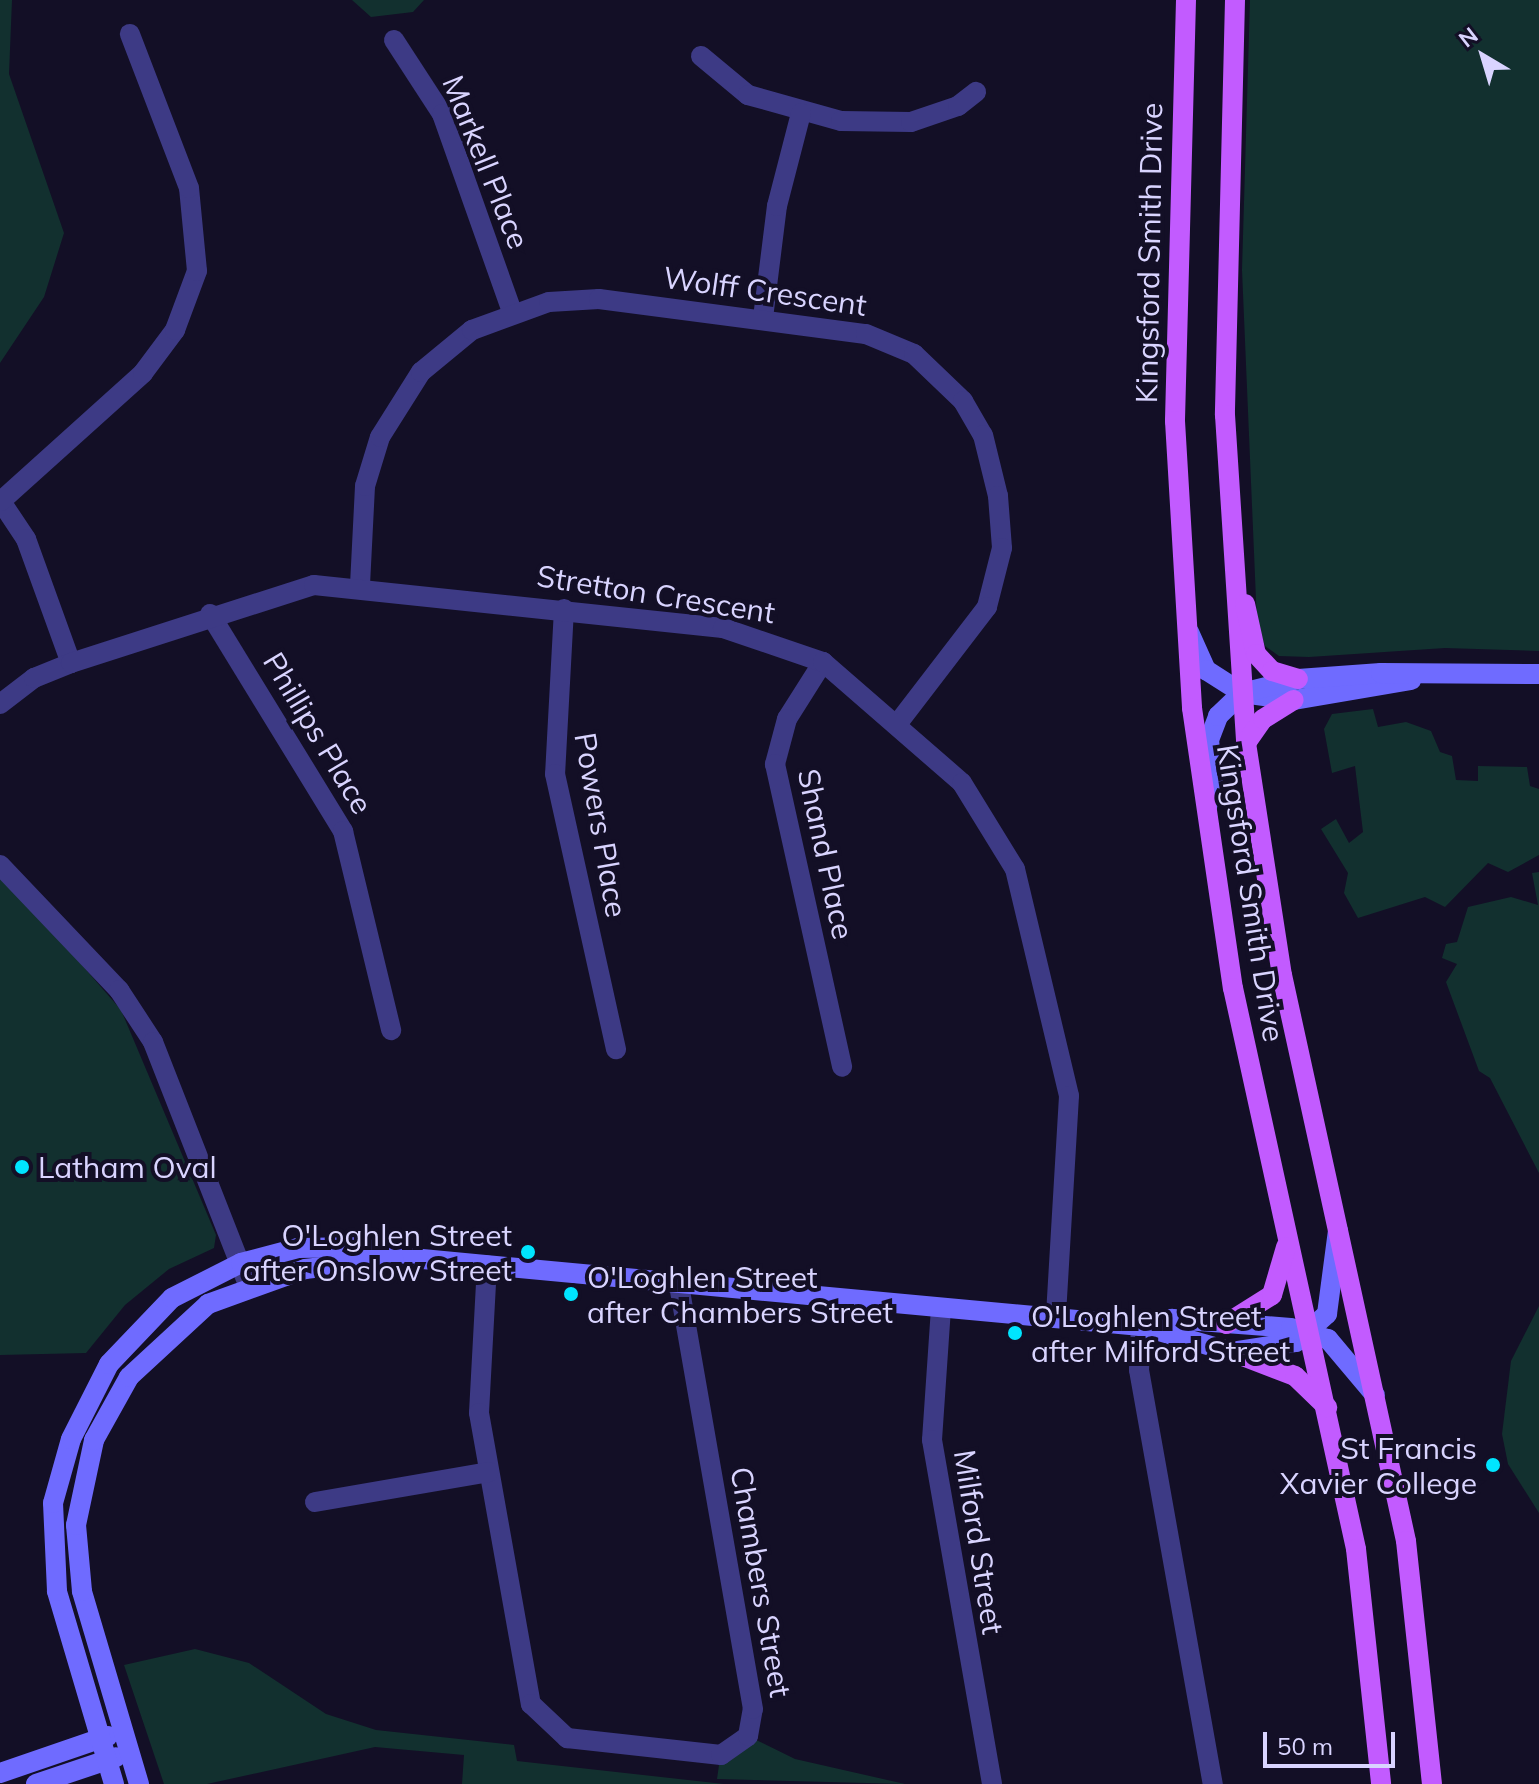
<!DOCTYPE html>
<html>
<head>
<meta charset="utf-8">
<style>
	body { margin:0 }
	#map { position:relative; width:1539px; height:1784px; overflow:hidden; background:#130f26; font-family:Mulish,sans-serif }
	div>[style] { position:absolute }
	.green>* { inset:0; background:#12302f }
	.street>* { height:20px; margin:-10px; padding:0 10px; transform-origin:10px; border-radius:10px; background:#3d3a85 }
	.secondary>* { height:20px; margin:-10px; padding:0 10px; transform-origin:10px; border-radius:10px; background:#6f6bff }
	.primary>* { height:20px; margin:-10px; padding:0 10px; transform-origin:10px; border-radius:10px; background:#c25bff }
	.dots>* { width:22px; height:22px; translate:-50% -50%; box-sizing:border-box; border:4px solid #130f26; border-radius:50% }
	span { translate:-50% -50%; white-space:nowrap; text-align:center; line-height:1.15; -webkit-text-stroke:8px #130f26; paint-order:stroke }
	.street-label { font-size:30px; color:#d9d4ff }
	.poi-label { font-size:30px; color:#d9d4ff }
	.left { translate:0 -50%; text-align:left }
	.right { translate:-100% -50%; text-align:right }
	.north { position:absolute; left:1443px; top:16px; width:80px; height:80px; -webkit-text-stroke:6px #130f26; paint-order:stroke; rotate:322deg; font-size:22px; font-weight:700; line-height:32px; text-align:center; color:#d9d4ff }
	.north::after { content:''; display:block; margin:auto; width:28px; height:36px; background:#d9d4ff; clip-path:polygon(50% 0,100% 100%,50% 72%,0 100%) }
	.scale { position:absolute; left:1263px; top:1732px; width:132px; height:36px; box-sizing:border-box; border:4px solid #d9d4ff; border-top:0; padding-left:10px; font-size:24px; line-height:28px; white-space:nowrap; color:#d9d4ff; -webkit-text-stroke:6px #130f26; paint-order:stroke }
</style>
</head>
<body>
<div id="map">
	<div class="green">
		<i style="clip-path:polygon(0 0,12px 0,9px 74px,64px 233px,44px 297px,0 363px)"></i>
		<i style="clip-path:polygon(352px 0,424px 0,413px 12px,371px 17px)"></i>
		<i style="clip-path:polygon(1250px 0,1539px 0,1539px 651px,1445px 648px,1309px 657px,1279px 656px,1265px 646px,1257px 623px,1242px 270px)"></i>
		<i style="clip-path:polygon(1373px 709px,1378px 727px,1406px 722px,1431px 731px,1440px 752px,1452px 756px,1456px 780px,1478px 781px,1478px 766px,1527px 767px,1530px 786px,1539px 789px,1539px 855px,1508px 872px,1488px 863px,1445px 907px,1425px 897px,1358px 918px,1344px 893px,1348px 873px,1321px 829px,1336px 819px,1349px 843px,1363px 832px,1355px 766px,1332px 773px,1324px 729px,1332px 714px)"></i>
		<i style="clip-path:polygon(0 871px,121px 1010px,216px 1235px,214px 1248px,169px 1269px,125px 1305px,86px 1353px,0 1355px)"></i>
		<i style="clip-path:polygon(1539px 872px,1539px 1173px,1490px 1078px,1479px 1071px,1446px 982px,1457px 964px,1442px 958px,1446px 944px,1457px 942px,1468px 907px,1511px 897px,1538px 905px,1532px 873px)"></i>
		<i style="clip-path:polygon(1539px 1306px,1539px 1513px,1508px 1464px,1502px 1434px,1511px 1361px)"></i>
		<i style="clip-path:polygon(195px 1649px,249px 1663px,326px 1714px,376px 1730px,514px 1745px,517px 1761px,724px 1784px,462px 1784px,464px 1755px,375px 1747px,207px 1784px,164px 1784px,124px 1665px)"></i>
		<i style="clip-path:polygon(748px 1736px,795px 1759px,905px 1784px,717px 1779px,719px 1765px,709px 1755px)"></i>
	</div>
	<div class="street">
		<i style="left:394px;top:40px;width:88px;rotate:57deg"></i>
		<i style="left:442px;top:114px;width:210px;rotate:70.5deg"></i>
		<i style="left:701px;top:56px;width:61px;rotate:39.7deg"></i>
		<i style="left:748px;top:95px;width:97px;rotate:15.6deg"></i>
		<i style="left:841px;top:121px;width:70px;rotate:0.8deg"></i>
		<i style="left:911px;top:122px;width:50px;rotate:-18.8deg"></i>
		<i style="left:958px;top:106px;width:23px;rotate:-38deg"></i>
		<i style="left:763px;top:318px;width:113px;rotate:-82.9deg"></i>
		<i style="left:777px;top:206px;width:96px;rotate:-75.5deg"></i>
		<i style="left:0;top:500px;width:47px;rotate:56.3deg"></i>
		<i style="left:26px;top:539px;width:132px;rotate:70.1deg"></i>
		<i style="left:1px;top:501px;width:191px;rotate:-42deg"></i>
		<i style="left:143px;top:373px;width:54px;rotate:-53.3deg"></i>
		<i style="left:175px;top:330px;width:63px;rotate:-69.6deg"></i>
		<i style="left:197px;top:271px;width:83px;rotate:-95.5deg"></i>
		<i style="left:189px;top:188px;width:165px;rotate:-111deg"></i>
		<i style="left:360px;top:585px;width:99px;rotate:-87.1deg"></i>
		<i style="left:365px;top:486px;width:51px;rotate:-73deg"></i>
		<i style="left:380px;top:437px;width:77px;rotate:-57.8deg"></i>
		<i style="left:421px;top:372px;width:66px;rotate:-39.5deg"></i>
		<i style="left:472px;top:330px;width:82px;rotate:-20deg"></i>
		<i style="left:549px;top:302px;width:50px;rotate:-3.4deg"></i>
		<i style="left:599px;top:299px;width:269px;rotate:7.5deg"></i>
		<i style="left:866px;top:334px;width:52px;rotate:22.6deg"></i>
		<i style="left:914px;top:354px;width:68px;rotate:43.8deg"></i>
		<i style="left:963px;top:401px;width:39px;rotate:60deg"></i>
		<i style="left:983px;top:435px;width:63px;rotate:76.2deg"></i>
		<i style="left:998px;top:496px;width:52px;rotate:85.6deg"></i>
		<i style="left:1002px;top:548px;width:61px;rotate:104.3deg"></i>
		<i style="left:987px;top:607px;width:146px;rotate:127.5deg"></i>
		<i style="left:564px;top:609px;width:165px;rotate:93.1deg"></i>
		<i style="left:555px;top:774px;width:282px;rotate:77.5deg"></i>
		<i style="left:210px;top:614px;width:255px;rotate:58.5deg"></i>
		<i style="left:343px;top:831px;width:205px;rotate:76.4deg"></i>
		<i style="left:823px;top:662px;width:67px;rotate:122.3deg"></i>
		<i style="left:787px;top:719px;width:47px;rotate:104.9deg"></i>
		<i style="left:775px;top:764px;width:310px;rotate:77.5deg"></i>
		<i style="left:0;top:704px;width:43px;rotate:-37.4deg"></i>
		<i style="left:34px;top:678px;width:40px;rotate:-22deg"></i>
		<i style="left:71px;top:663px;width:255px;rotate:-17.8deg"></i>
		<i style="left:314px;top:585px;width:411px;rotate:6deg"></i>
		<i style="left:723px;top:628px;width:106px;rotate:18.8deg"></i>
		<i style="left:823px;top:662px;width:184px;rotate:41deg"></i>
		<i style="left:962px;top:783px;width:101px;rotate:58.4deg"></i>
		<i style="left:1015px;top:869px;width:233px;rotate:76.6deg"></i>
		<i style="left:1069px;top:1096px;width:222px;rotate:93.4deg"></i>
		<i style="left:0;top:865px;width:173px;rotate:46.4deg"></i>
		<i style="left:119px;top:990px;width:62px;rotate:56.8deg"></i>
		<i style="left:153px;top:1042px;width:260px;rotate:68.6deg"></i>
		<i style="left:487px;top:1265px;width:148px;rotate:93.1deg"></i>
		<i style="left:479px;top:1413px;width:296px;rotate:79.9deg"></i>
		<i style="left:531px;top:1704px;width:50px;rotate:43.4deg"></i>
		<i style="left:567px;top:1738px;width:155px;rotate:6.3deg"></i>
		<i style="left:721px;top:1755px;width:33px;rotate:-35deg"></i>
		<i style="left:748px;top:1736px;width:27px;rotate:-80deg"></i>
		<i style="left:753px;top:1709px;width:432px;rotate:-99.9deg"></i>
		<i style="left:941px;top:1308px;width:132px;rotate:93.9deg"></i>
		<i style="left:932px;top:1440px;width:349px;rotate:80.1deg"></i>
		<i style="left:1141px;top:1326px;width:44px;rotate:92.6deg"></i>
		<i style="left:1139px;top:1370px;width:421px;rotate:79.9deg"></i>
		<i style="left:315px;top:1502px;width:176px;rotate:-9.8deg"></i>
	</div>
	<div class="secondary">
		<i style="left:1189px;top:632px;width:42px;rotate:65.9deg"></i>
		<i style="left:1206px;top:670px;width:43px;rotate:32.6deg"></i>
		<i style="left:1242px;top:693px;width:52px;rotate:7.7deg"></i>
		<i style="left:1294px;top:700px;width:119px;rotate:-9.7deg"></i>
		<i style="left:1207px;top:807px;width:30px;rotate:-78deg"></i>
		<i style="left:1213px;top:778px;width:38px;rotate:-96deg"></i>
		<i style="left:1209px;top:740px;width:26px;rotate:-69deg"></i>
		<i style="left:1218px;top:716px;width:33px;rotate:-44deg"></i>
		<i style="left:1242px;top:693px;width:58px;rotate:-14deg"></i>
		<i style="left:1298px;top:679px;width:83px;rotate:-4.1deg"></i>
		<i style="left:1381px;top:673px;width:158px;rotate:0.4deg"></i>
		<i style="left:1141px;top:1326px;width:95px;rotate:15.9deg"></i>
		<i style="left:1232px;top:1352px;width:65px;rotate:-8.9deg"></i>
		<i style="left:1296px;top:1342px;width:42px;rotate:-42.1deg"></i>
		<i style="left:1327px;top:1314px;width:84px;rotate:-82.5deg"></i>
		<i style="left:0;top:1773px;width:114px;rotate:-18.9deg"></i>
		<i style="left:36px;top:1784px;width:84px;rotate:-18.6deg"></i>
		<i style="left:114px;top:1784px;width:201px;rotate:-106.5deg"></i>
		<i style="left:57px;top:1591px;width:88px;rotate:-92.6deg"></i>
		<i style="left:53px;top:1503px;width:66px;rotate:-74.3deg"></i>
		<i style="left:71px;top:1439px;width:84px;rotate:-63.1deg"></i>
		<i style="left:109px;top:1364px;width:91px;rotate:-46.3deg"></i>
		<i style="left:172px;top:1298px;width:77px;rotate:-26.9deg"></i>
		<i style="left:241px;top:1263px;width:59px;rotate:-14.7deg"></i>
		<i style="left:298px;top:1248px;width:61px;rotate:-0.9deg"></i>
		<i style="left:359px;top:1247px;width:43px;rotate:13.4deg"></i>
		<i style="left:401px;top:1257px;width:743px;rotate:5.33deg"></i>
		<i style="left:1141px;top:1326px;width:32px;rotate:-13deg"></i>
		<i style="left:1172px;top:1319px;width:119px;rotate:4.3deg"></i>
		<i style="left:1291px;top:1328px;width:39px;rotate:17deg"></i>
		<i style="left:1328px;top:1339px;width:73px;rotate:50deg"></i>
		<i style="left:139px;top:1784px;width:201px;rotate:-106.5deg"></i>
		<i style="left:82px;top:1591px;width:66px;rotate:-95.2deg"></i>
		<i style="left:76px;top:1525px;width:87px;rotate:-78deg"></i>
		<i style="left:94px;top:1440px;width:72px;rotate:-60.9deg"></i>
		<i style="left:129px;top:1377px;width:108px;rotate:-42.7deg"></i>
		<i style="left:208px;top:1304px;width:103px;rotate:-19.8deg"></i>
		<i style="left:305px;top:1269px;width:89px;rotate:-6.5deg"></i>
	</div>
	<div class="primary">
		<i style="left:1186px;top:0;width:421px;rotate:91.5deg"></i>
		<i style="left:1175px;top:421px;width:288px;rotate:86.6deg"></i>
		<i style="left:1192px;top:708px;width:283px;rotate:81.7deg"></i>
		<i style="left:1233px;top:988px;width:574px;rotate:77.63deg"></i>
		<i style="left:1356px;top:1549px;width:236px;rotate:83.9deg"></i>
		<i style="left:1235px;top:0;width:415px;rotate:91.4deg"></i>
		<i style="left:1225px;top:415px;width:329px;rotate:86.3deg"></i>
		<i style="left:1246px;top:743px;width:235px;rotate:81.2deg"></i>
		<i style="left:1282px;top:975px;width:579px;rotate:77.64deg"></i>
		<i style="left:1406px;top:1541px;width:244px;rotate:83.9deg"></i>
		<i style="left:1245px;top:604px;width:51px;rotate:77.6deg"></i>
		<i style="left:1256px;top:654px;width:23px;rotate:47deg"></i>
		<i style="left:1272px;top:671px;width:27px;rotate:17deg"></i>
		<i style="left:1246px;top:743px;width:29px;rotate:-55deg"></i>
		<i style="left:1263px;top:719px;width:36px;rotate:-32deg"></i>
		<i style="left:1226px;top:1324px;width:54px;rotate:-32.2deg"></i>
		<i style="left:1272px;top:1295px;width:50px;rotate:-73.7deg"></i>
		<i style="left:1232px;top:1352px;width:67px;rotate:20.9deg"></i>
		<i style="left:1295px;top:1376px;width:45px;rotate:44.1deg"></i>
	</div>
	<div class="dots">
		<i style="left:22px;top:1167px;background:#00e5ff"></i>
		<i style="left:528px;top:1252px;background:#00e5ff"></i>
		<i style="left:571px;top:1294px;background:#00e5ff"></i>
		<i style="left:1015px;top:1333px;background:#00e5ff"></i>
		<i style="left:1493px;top:1465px;background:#00e5ff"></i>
	</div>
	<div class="street-label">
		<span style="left:486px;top:162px;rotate:68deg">Markell Place</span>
		<span style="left:1149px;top:253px;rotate:-89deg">Kingsford Smith Drive</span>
		<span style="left:765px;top:291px;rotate:8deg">Wolff Crescent</span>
		<span style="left:656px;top:594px;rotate:9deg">Stretton Crescent</span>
		<span style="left:318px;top:733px;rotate:59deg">Phillips Place</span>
		<span style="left:601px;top:825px;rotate:80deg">Powers Place</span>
		<span style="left:826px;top:854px;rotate:78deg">Shand Place</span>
		<span style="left:1251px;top:893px;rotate:81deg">Kingsford Smith Drive</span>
		<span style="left:979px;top:1542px;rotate:81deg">Milford Street</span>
		<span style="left:761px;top:1582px;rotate:80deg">Chambers Street</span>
	</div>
	<div class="poi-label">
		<span class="left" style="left:38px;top:1167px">Latham Oval</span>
		<span class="right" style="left:512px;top:1252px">O'Loghlen Street<br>after Onslow Street</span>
		<span class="left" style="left:587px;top:1294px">O'Loghlen Street<br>after Chambers Street</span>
		<span class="left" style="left:1031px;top:1333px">O'Loghlen Street<br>after Milford Street</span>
		<span class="right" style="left:1477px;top:1465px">St Francis<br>Xavier College</span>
	</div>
	<div class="north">N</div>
	<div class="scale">50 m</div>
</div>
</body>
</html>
